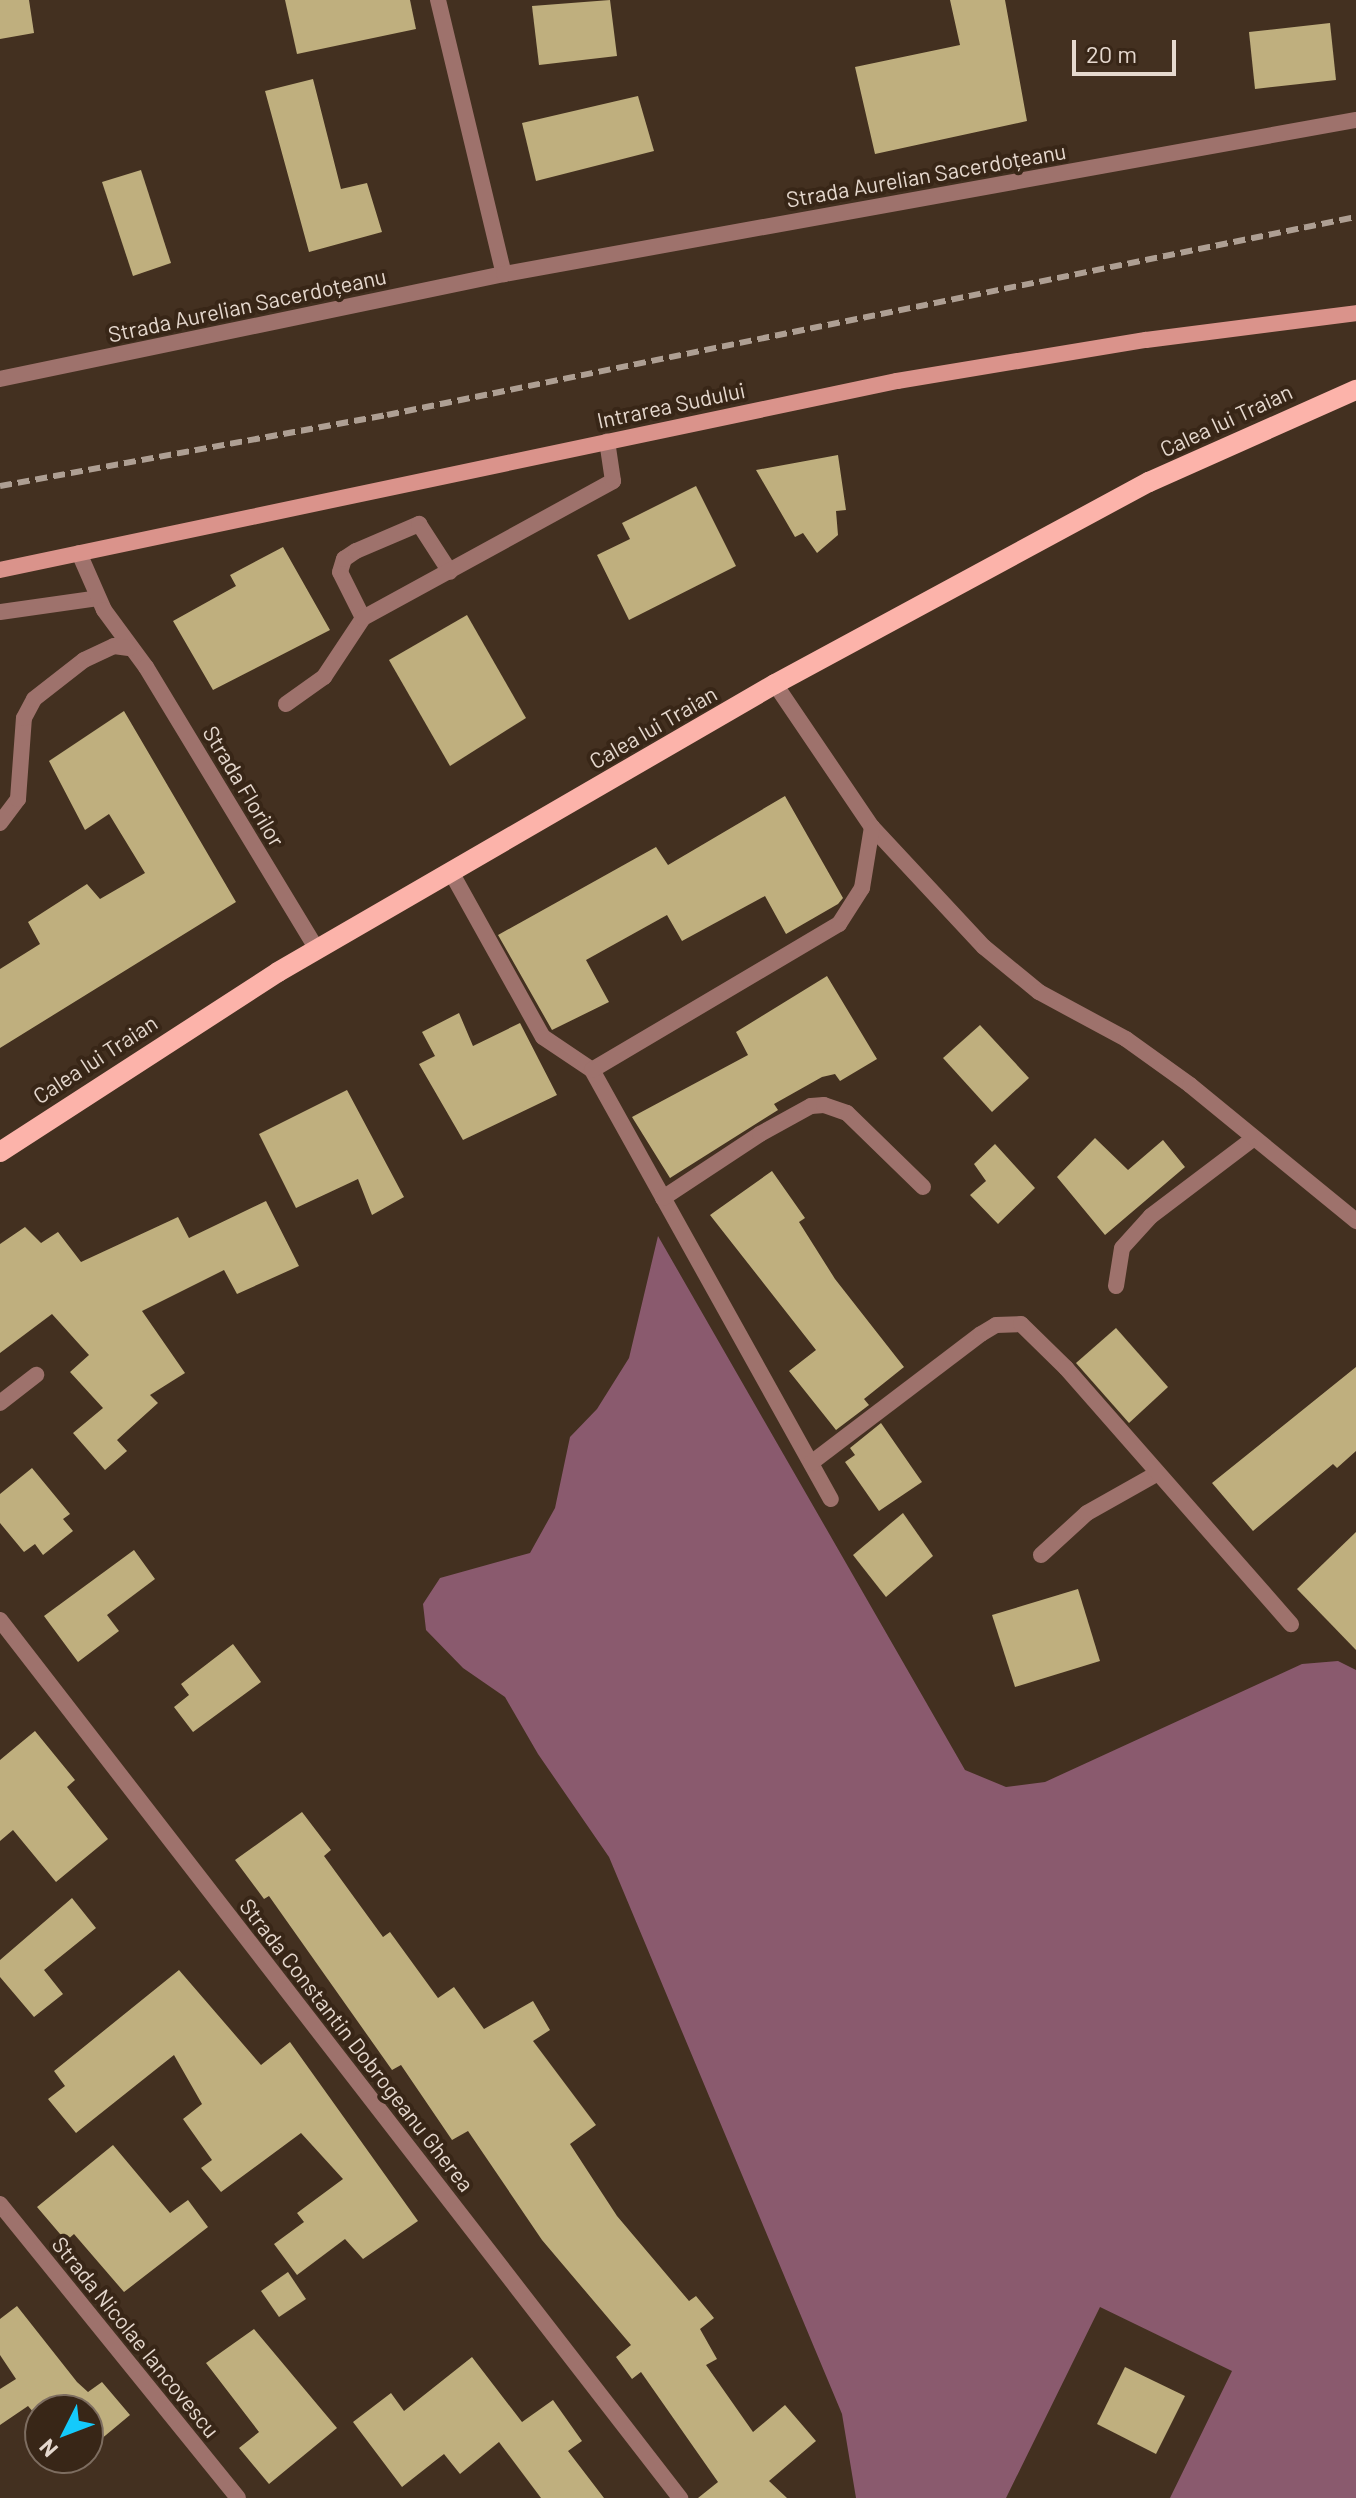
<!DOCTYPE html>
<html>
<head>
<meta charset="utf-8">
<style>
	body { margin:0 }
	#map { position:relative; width:1356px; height:2498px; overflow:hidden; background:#433020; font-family:Barlow,sans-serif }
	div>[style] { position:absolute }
	.forest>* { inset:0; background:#8a5a6e }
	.building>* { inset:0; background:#bfaf7e }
	.lane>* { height:16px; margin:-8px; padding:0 8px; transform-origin:8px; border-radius:8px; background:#9e726c }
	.street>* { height:16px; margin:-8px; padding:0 8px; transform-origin:8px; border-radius:8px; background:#9e726c }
	.secondary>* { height:16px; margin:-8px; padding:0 8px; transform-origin:8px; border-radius:8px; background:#da938b }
	.primary>* { height:20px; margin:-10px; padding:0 10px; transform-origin:10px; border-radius:10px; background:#fcb3aa }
	.rail>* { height:6px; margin-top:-3px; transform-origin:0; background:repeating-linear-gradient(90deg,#ae9f93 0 12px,transparent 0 18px) }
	span { translate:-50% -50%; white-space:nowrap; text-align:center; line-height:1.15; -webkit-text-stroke:8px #382617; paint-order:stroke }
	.street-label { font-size:22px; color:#e5d8ce }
	.north { position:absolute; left:24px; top:2394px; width:80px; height:80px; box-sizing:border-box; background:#382617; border:2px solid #7d6d60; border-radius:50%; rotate:228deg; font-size:22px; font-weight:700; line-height:32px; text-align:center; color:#e5d8ce }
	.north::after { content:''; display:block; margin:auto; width:28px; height:36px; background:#14cafb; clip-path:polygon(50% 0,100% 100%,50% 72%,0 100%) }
	.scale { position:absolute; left:1072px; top:40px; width:104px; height:36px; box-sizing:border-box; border:4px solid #e5d8ce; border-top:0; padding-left:10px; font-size:24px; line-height:28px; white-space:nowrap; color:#e5d8ce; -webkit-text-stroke:6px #382617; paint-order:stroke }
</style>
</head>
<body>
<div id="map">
	<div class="forest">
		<i style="clip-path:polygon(658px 1236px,965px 1770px,1006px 1787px,1045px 1782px,1302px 1664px,1338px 1661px,1356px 1670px,1356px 2498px,1170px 2498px,1232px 2371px,1100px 2307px,1006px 2498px,856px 2498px,842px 2414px,609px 1857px,538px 1754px,505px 1697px,463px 1668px,426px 1630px,423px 1604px,440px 1578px,530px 1553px,555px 1508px,570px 1437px,597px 1409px,629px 1358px)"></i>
	</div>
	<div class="building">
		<i style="clip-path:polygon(0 0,29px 0,34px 33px,0 39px)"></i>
		<i style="clip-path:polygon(285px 0,410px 0,416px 29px,297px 54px)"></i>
		<i style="clip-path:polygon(610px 0,617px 56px,539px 65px,532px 6px)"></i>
		<i style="clip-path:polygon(950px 0,1005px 0,1027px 121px,875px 154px,855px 67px,960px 45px)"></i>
		<i style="clip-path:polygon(1330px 23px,1336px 80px,1255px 89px,1249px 32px)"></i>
		<i style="clip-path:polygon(313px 79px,341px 189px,367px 183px,382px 232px,309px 252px,265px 91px)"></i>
		<i style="clip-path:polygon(638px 96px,654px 151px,536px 181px,522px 123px)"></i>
		<i style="clip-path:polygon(141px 170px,171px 263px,133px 276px,102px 182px)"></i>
		<i style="clip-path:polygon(838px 455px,846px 510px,836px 511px,838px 535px,817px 553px,803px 533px,795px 537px,756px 470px)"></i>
		<i style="clip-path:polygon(696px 486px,736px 566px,629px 620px,597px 555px,630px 539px,622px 523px)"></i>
		<i style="clip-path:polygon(283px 547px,330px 630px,213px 690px,173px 621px,236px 586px,230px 575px)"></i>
		<i style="clip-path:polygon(467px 615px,526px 718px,450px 766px,389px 660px)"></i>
		<i style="clip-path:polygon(124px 711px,236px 902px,0 1048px,0 969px,40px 944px,28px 922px,87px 884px,100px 899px,145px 873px,109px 814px,85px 830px,49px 761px)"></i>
		<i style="clip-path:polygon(785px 796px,843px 898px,838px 904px,786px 934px,765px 896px,682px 941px,667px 915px,586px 960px,609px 1002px,552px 1030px,498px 935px,656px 847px,668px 865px)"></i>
		<i style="clip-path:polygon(827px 976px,877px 1059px,840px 1081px,835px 1074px,822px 1077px,774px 1104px,778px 1110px,670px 1178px,632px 1117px,748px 1055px,736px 1032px)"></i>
		<i style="clip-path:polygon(459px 1013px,473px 1046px,520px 1023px,557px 1095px,463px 1140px,419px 1064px,435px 1056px,422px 1032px)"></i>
		<i style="clip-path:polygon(980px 1025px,1029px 1078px,992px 1112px,943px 1058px)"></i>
		<i style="clip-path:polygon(347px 1090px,404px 1197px,372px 1215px,358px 1179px,296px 1208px,259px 1134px)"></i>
		<i style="clip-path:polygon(1095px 1138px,1128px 1170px,1163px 1140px,1185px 1167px,1105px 1235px,1057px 1177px)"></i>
		<i style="clip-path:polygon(995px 1144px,1035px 1188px,998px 1224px,970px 1195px,986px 1181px,974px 1164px)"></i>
		<i style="clip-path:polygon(772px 1171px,805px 1218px,799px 1222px,835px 1279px,904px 1367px,864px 1399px,869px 1405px,836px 1430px,789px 1371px,816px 1350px,710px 1215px)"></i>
		<i style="clip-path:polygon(266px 1201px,299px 1266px,237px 1294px,224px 1270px,142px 1311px,185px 1373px,150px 1395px,158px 1403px,117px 1440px,127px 1451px,105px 1470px,73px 1433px,103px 1408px,70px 1372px,89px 1355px,52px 1314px,0 1353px,0 1244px,25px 1227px,41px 1243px,58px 1232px,81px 1262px,178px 1217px,189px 1238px)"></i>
		<i style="clip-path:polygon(1116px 1328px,1168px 1387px,1129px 1423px,1076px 1363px)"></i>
		<i style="clip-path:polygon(1356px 1367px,1356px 1451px,1337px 1468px,1333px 1464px,1253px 1531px,1212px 1483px)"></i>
		<i style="clip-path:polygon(881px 1423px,922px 1482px,879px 1511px,845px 1462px,855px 1455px,850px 1448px)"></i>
		<i style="clip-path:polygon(32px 1468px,70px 1514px,63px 1519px,73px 1531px,43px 1555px,35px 1544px,24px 1552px,0 1523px,0 1494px)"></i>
		<i style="clip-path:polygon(903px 1513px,933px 1556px,886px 1597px,853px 1555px)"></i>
		<i style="clip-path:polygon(1356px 1532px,1356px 1650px,1297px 1589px)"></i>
		<i style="clip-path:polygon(134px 1550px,155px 1579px,107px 1615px,119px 1631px,78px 1662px,44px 1616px)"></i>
		<i style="clip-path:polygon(1078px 1589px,1100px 1661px,1015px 1687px,992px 1615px)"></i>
		<i style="clip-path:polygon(233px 1644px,261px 1682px,193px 1732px,174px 1707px,189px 1695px,181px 1684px)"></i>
		<i style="clip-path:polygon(35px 1731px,75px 1780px,67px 1787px,108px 1839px,56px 1882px,13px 1830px,0 1841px,0 1760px)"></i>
		<i style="clip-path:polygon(302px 1812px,331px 1850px,324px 1856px,383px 1937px,390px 1932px,438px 1998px,454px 1987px,484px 2029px,533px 2001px,550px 2030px,533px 2041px,596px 2125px,570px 2144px,617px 2216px,689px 2301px,696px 2296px,714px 2318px,700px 2329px,717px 2359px,706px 2365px,753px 2432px,785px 2405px,816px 2441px,769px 2481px,787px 2498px,698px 2498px,718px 2482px,641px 2372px,632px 2379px,616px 2357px,631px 2345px,542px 2240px,468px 2131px,452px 2140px,401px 2065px,392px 2070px,269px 1896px,264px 1899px,235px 1860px)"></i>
		<i style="clip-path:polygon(72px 1898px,96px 1928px,44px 1970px,63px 1994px,34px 2017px,0 1977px,0 1960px)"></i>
		<i style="clip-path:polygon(179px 1970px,261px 2065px,290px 2042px,418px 2221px,363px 2259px,345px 2239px,297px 2275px,274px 2244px,304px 2222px,297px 2213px,343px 2179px,301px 2133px,221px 2192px,201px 2168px,212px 2160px,183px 2119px,202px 2104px,174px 2055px,76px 2133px,48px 2099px,65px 2086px,54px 2071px)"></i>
		<i style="clip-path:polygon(113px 2145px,170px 2213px,188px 2200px,208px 2227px,124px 2292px,74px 2234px,66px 2241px,37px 2207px)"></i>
		<i style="clip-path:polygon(288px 2272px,306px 2299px,279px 2317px,261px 2291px)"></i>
		<i style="clip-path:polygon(17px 2306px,77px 2382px,88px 2392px,102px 2382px,130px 2415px,88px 2450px,88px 2410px,40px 2410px,40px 2420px,28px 2406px,0 2425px,0 2389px,16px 2379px,0 2355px,0 2319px)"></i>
		<i style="clip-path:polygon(254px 2329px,337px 2428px,269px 2484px,239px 2448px,259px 2432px,206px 2363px)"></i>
		<i style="clip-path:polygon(472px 2357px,522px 2422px,553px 2400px,582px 2441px,568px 2451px,604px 2498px,541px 2498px,499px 2442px,460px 2474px,444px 2454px,402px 2487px,353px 2422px,391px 2393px,404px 2411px)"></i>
		<i style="clip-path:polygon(1125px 2367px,1185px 2396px,1156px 2454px,1097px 2424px)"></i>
	</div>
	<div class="lane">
		<i style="left:0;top:612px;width:99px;rotate:-8.1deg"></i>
		<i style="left:363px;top:618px;width:51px;rotate:-116.6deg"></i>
		<i style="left:340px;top:572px;width:14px;rotate:-73deg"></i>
		<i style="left:344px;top:559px;width:14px;rotate:-34deg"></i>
		<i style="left:356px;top:551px;width:69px;rotate:-23.2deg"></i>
		<i style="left:419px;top:524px;width:57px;rotate:57.1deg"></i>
		<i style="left:286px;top:704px;width:47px;rotate:-35.4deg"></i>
		<i style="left:324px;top:677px;width:71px;rotate:-56.5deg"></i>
		<i style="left:363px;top:618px;width:285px;rotate:-28.7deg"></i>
		<i style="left:613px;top:481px;width:40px;rotate:-98.5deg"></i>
		<i style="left:1116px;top:1286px;width:38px;rotate:-81deg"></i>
		<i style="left:1122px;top:1248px;width:43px;rotate:-47.8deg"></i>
		<i style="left:1151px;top:1216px;width:129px;rotate:-37.1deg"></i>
		<i style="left:1041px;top:1555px;width:62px;rotate:-42.4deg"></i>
		<i style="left:1087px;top:1513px;width:81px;rotate:-29.4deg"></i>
	</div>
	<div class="street">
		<i style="left:438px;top:0;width:282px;rotate:76.5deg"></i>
		<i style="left:0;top:379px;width:515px;rotate:-11.77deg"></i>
		<i style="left:504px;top:274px;width:866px;rotate:-10.25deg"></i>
		<i style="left:79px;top:553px;width:62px;rotate:66.3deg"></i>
		<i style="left:104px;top:610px;width:71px;rotate:53.6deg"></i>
		<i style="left:146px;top:667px;width:330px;rotate:58.8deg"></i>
		<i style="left:775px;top:684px;width:173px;rotate:55.9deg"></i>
		<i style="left:872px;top:827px;width:164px;rotate:47deg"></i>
		<i style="left:984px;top:947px;width:71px;rotate:39.3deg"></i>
		<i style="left:1039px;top:992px;width:99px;rotate:28.4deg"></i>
		<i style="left:1126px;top:1039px;width:79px;rotate:35.7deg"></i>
		<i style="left:1190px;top:1085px;width:215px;rotate:39.3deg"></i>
		<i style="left:0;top:823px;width:30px;rotate:-53deg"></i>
		<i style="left:18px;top:799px;width:81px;rotate:-85.8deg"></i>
		<i style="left:24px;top:718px;width:21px;rotate:-62deg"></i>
		<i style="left:34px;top:699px;width:63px;rotate:-38deg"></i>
		<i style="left:84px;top:660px;width:33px;rotate:-25deg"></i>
		<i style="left:114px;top:646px;width:15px;rotate:8deg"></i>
		<i style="left:451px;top:872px;width:189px;rotate:60.9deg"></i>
		<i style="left:543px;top:1037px;width:59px;rotate:34deg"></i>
		<i style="left:592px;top:1070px;width:491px;rotate:60.9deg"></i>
		<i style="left:592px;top:1070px;width:287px;rotate:-30.6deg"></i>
		<i style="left:839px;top:924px;width:43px;rotate:-57.4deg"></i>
		<i style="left:862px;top:888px;width:62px;rotate:-80.7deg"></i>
		<i style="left:663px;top:1198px;width:116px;rotate:-33.4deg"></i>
		<i style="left:760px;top:1134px;width:58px;rotate:-28.8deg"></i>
		<i style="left:811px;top:1106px;width:13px;rotate:-4deg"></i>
		<i style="left:824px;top:1105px;width:24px;rotate:19deg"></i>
		<i style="left:847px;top:1113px;width:106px;rotate:44.2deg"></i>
		<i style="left:0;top:1403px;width:46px;rotate:-37.9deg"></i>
		<i style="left:811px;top:1463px;width:213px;rotate:-37.2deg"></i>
		<i style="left:981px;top:1334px;width:17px;rotate:-31deg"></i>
		<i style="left:996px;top:1325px;width:25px;rotate:-2deg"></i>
		<i style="left:1021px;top:1324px;width:63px;rotate:44.4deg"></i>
		<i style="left:1066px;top:1368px;width:341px;rotate:48.7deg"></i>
		<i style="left:0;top:1620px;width:1111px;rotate:52.24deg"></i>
		<i style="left:0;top:2204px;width:378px;rotate:51deg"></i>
	</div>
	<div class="secondary">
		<i style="left:0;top:570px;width:917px;rotate:-11.9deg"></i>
		<i style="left:897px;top:381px;width:252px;rotate:-9.4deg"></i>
		<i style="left:1146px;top:340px;width:212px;rotate:-7.3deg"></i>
	</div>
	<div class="primary">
		<i style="left:0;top:1152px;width:331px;rotate:-32.9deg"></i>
		<i style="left:278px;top:972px;width:574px;rotate:-30.09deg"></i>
		<i style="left:775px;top:684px;width:425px;rotate:-28.4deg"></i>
		<i style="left:1149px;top:482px;width:227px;rotate:-24deg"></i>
	</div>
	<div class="rail">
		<i style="left:0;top:486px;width:393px;rotate:-10.4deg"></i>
		<i style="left:387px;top:415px;width:989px;rotate:-11.55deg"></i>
	</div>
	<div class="street-label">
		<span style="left:926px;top:175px;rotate:-10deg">Strada Aurelian Sacerdoțeanu</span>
		<span style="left:247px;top:305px;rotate:-12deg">Strada Aurelian Sacerdoțeanu</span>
		<span style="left:671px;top:405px;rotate:-12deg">Intrarea Sudului</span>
		<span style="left:1226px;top:420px;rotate:-25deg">Calea lui Traian</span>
		<span style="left:653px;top:727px;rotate:-30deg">Calea lui Traian</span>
		<span style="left:244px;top:786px;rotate:59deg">Strada Florilor</span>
		<span style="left:95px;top:1059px;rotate:-33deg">Calea lui Traian</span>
		<span style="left:357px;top:2045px;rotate:52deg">Strada Constantin Dobrogeanu Gherea</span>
		<span style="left:136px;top:2337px;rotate:51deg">Strada Nicolae Iancovescu</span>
	</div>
	<div class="north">N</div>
	<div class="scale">20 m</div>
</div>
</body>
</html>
